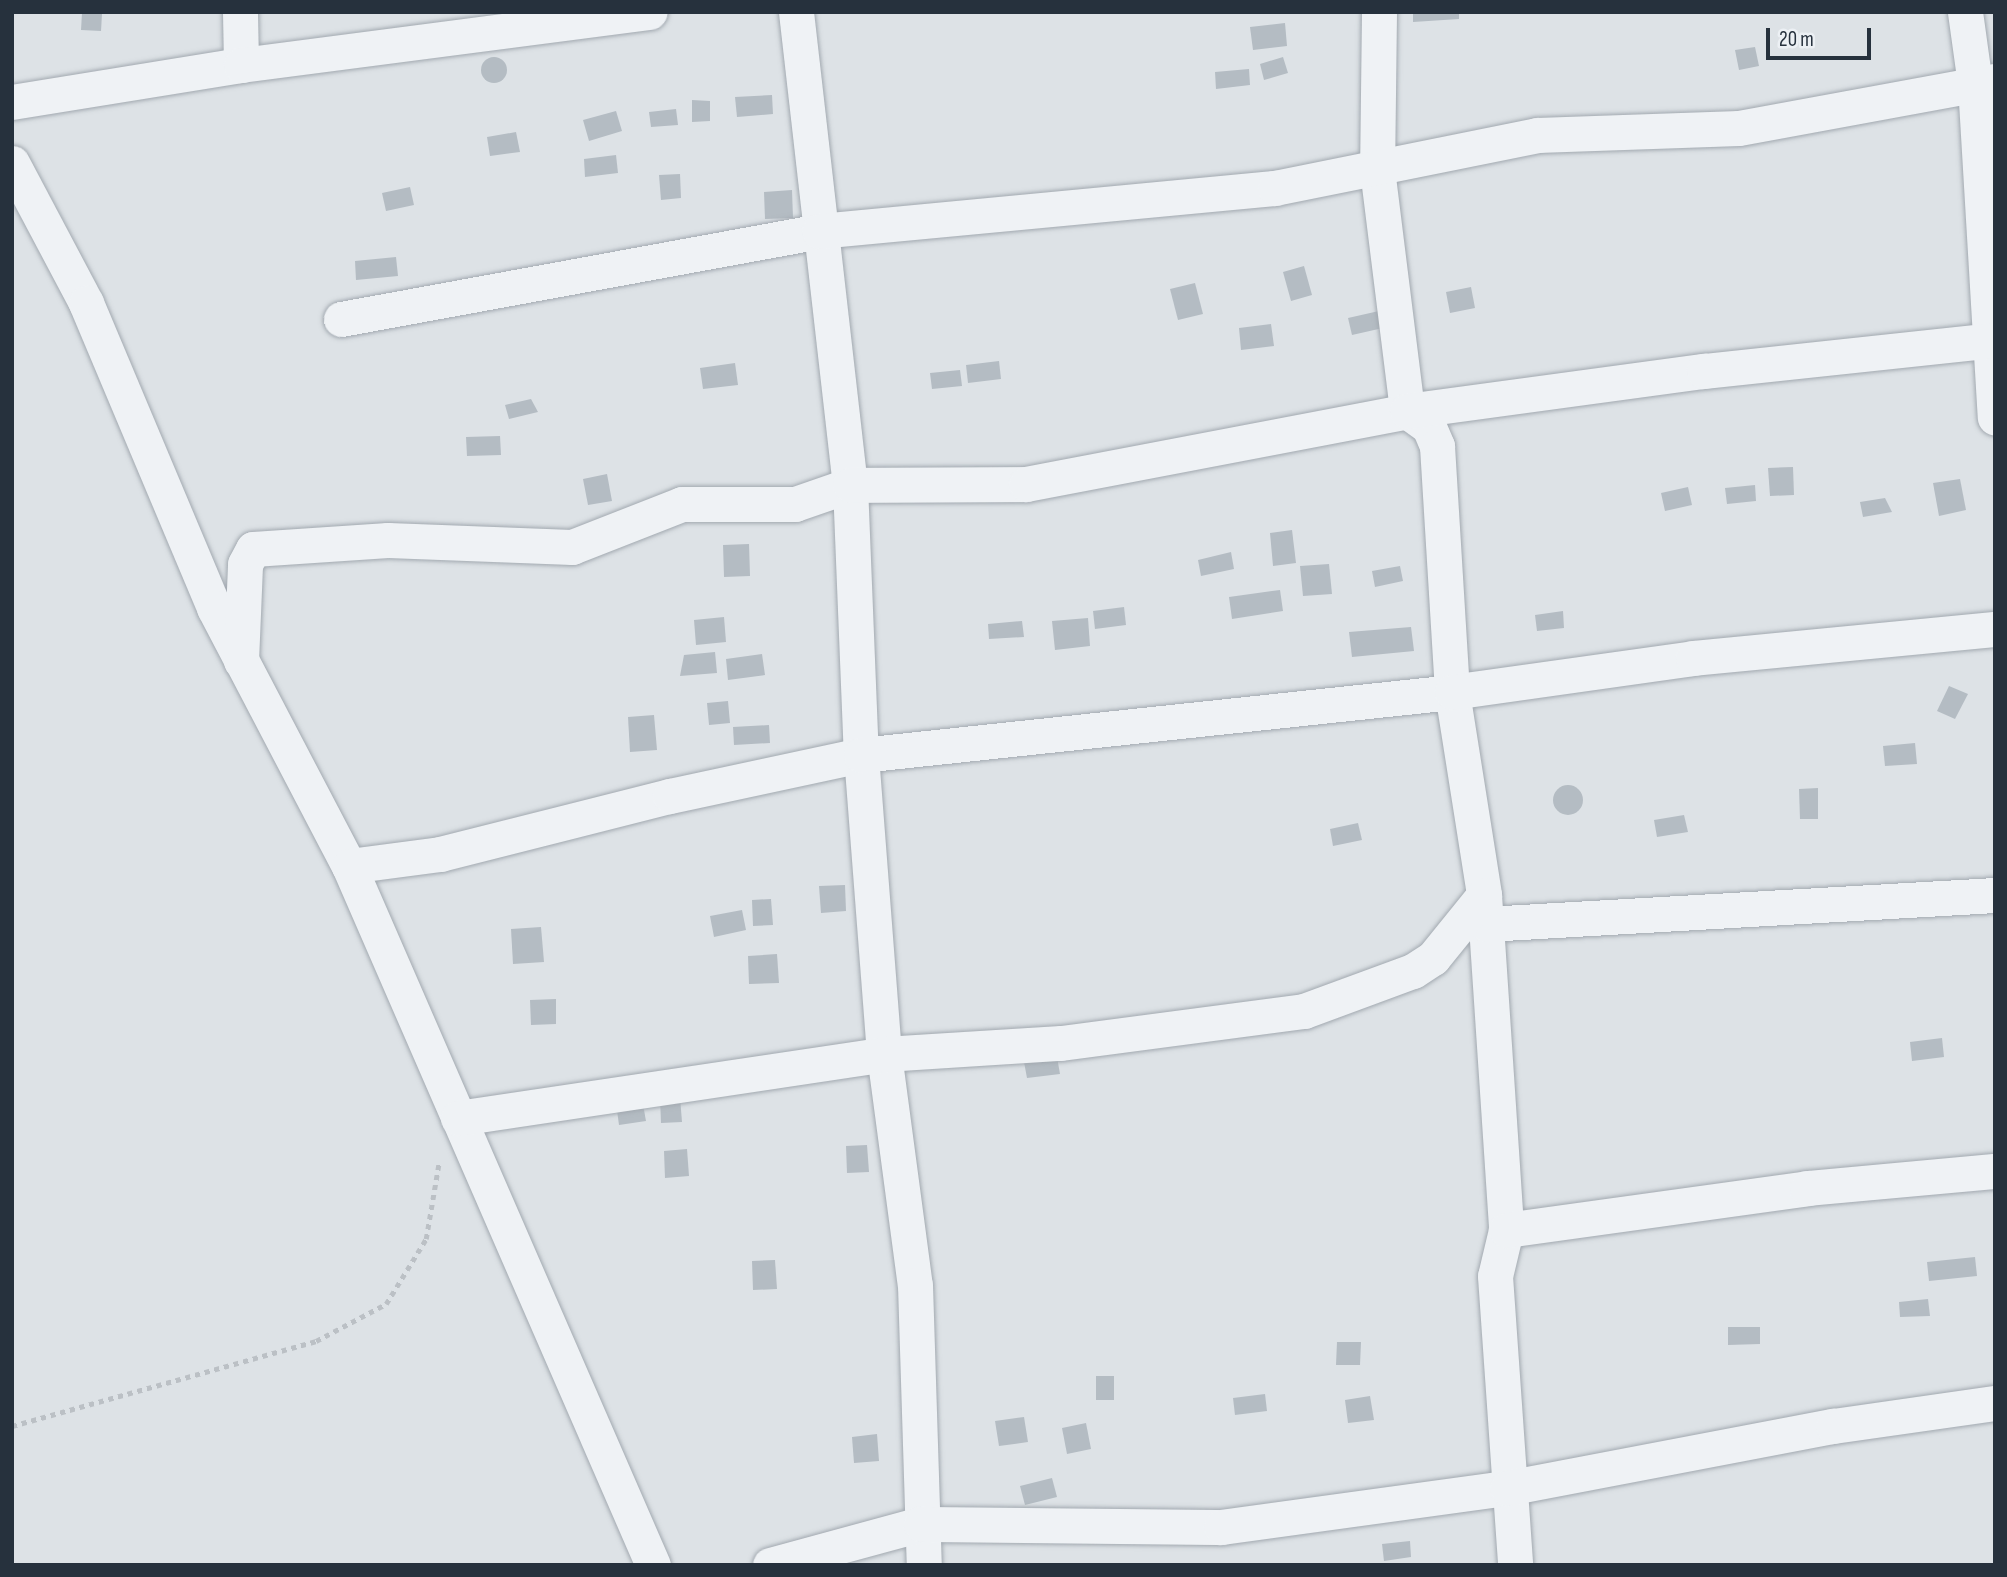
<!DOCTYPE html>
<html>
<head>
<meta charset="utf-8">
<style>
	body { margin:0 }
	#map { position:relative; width:2007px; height:1577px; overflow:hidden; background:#dde2e6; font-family:"Sofia Sans Condensed",sans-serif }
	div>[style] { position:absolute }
	.building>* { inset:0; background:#b4bcc3 }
	.round { border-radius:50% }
	.path>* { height:4.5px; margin-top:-2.25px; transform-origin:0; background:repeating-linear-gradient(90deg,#bbc0c5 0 5px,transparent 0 10px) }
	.roads { filter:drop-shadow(0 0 2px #a2a9b0) drop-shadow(0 0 2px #a2a9b0) }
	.minor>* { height:35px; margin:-17.5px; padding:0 17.5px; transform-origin:17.5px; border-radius:17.5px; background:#eff2f5 }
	span { translate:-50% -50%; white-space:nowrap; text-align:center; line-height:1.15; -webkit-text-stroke:7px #ecf0f4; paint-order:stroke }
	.frame { position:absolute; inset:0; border:14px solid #26313d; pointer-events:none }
	.scale { position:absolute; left:1766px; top:28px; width:105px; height:32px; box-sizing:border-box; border:4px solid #26313d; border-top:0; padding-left:9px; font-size:21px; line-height:24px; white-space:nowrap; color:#26313d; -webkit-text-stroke:5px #ecf0f4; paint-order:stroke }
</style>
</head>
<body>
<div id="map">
	<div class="building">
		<i style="clip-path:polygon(1413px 12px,1459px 12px,1459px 19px,1413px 22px)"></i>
		<i style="clip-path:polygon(82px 13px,102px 14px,101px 31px,81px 30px)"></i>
		<i style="clip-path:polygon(1285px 23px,1287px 46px,1253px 50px,1250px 27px)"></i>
		<i style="clip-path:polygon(1755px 47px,1759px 66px,1739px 70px,1735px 50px)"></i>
		<i class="round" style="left:481px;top:57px;width:26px;height:26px"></i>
		<i style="clip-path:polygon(1283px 57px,1288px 73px,1264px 80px,1260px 64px)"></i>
		<i style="clip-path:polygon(1249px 69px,1250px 85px,1216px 89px,1215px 72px)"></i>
		<i style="clip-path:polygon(772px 95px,773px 114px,737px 117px,735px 97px)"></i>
		<i style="clip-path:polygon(692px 100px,710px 101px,710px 121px,692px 122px)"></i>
		<i style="clip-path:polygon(676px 109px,678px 125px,651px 127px,649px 112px)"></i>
		<i style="clip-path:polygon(616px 111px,622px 131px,589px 141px,583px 120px)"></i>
		<i style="clip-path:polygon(516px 132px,520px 152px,490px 156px,487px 137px)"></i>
		<i style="clip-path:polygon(616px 155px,618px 173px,585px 177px,584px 159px)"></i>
		<i style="clip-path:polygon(680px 174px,681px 198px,661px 200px,659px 175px)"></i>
		<i style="clip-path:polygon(410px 187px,414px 205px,386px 211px,382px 193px)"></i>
		<i style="clip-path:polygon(792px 190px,793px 218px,765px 219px,764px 192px)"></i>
		<i style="clip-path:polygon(396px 257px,398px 276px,356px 280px,355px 261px)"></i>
		<i style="clip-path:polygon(1304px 266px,1312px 295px,1291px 301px,1283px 272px)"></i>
		<i style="clip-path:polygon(1195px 283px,1203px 314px,1178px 320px,1170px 289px)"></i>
		<i style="clip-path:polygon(1471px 287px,1475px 308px,1450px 313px,1446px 292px)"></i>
		<i style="clip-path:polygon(1379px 311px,1383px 328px,1352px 335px,1348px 318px)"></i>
		<i style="clip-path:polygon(1271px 324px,1274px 346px,1241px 350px,1239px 328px)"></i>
		<i style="clip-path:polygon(999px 361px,1001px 379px,968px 383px,966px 365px)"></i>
		<i style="clip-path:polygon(735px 363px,738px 385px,703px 389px,700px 368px)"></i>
		<i style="clip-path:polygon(960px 370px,962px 386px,932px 389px,930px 373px)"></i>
		<i style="clip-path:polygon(531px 399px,538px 412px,509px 419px,505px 405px)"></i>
		<i style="clip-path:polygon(500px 436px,501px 455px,467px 456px,466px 437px)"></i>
		<i style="clip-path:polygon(1793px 467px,1794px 495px,1770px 496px,1768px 468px)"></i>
		<i style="clip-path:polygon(607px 474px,612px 501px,588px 505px,583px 479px)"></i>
		<i style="clip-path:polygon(1960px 479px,1966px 510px,1939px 516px,1933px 483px)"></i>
		<i style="clip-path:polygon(1755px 485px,1756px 501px,1727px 504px,1725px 488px)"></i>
		<i style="clip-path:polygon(1688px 487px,1692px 505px,1665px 511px,1661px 493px)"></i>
		<i style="clip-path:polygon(1885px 498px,1892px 512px,1863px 517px,1860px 502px)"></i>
		<i style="clip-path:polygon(1292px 530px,1296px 563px,1273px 566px,1270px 533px)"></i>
		<i style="clip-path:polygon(749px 544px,750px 576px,724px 577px,723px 545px)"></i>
		<i style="clip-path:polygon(1231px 552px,1234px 569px,1201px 576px,1198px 560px)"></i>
		<i style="clip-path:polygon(1329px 564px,1332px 594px,1303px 596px,1300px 566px)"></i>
		<i style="clip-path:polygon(1400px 566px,1403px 581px,1375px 587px,1372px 571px)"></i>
		<i style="clip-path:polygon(1280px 590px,1283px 611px,1232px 619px,1229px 597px)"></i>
		<i style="clip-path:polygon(1124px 607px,1126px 625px,1095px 629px,1093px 611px)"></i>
		<i style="clip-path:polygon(1563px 611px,1564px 628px,1537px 631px,1535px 615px)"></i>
		<i style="clip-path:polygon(724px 617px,726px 642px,696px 645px,694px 620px)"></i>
		<i style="clip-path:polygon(1088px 618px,1090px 646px,1055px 650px,1052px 621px)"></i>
		<i style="clip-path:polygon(1022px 621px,1024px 637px,989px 639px,988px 624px)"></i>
		<i style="clip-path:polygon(1411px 627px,1414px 651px,1352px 657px,1349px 632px)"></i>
		<i style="clip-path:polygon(715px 652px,717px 673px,680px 676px,684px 655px)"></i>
		<i style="clip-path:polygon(762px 654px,765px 675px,728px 680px,726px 659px)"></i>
		<i style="clip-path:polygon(1949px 686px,1968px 694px,1955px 719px,1937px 711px)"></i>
		<i style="clip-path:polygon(728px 701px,730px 723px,709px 725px,707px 703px)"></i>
		<i style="clip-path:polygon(654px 715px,657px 750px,630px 752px,628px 717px)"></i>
		<i style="clip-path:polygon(769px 725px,770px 743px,734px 745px,733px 727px)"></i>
		<i style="clip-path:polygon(1915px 743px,1917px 764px,1885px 766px,1883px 746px)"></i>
		<i class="round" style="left:1553px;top:785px;width:30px;height:30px"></i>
		<i style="clip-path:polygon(1818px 788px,1818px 819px,1800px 819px,1799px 789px)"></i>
		<i style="clip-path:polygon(1684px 815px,1688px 832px,1657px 837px,1654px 820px)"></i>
		<i style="clip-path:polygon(1358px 823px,1362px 840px,1333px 846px,1330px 829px)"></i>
		<i style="clip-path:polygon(845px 885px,846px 911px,821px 913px,819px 886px)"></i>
		<i style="clip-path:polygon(771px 899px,773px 925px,753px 926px,752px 900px)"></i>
		<i style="clip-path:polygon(742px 910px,746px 930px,714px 937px,710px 916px)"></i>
		<i style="clip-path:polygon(541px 927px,544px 962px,513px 964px,511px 929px)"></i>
		<i style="clip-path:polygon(777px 954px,779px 983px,749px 984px,748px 956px)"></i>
		<i style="clip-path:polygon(556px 999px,556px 1024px,531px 1025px,530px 1000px)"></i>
		<i style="clip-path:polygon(1942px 1038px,1944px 1057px,1912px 1061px,1910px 1042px)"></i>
		<i style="clip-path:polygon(1057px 1057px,1060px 1074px,1027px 1078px,1024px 1062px)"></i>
		<i style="clip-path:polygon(680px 1097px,682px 1122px,661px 1123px,660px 1098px)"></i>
		<i style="clip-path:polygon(642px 1099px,646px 1121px,619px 1125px,616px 1103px)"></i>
		<i style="clip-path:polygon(867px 1145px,869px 1172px,847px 1173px,846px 1146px)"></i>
		<i style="clip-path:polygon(687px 1149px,689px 1176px,665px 1178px,664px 1151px)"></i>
		<i style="clip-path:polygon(1975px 1257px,1977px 1276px,1929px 1281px,1927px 1262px)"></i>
		<i style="clip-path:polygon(775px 1260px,777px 1289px,753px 1290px,752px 1261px)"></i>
		<i style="clip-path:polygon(1928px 1299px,1930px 1316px,1900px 1317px,1899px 1302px)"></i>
		<i style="clip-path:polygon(1728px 1327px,1760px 1327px,1760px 1344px,1728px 1345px)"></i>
		<i style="clip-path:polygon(1337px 1342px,1361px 1342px,1360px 1365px,1336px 1365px)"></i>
		<i style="clip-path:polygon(1096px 1376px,1114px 1376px,1114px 1400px,1096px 1400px)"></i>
		<i style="clip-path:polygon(1265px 1394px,1267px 1411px,1235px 1415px,1233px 1398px)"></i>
		<i style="clip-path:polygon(1370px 1396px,1374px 1420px,1348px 1423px,1345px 1400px)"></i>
		<i style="clip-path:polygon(1024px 1417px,1028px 1442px,999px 1446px,995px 1421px)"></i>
		<i style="clip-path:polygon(1086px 1423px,1091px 1449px,1067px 1454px,1062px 1428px)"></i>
		<i style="clip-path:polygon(877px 1434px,879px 1461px,854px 1463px,852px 1437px)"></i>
		<i style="clip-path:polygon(1052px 1478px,1057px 1497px,1025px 1505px,1020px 1486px)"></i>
		<i style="clip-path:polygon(1410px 1541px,1411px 1557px,1384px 1561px,1382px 1544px)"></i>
	</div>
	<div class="path">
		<i style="left:12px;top:1426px;width:316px;rotate:-15.6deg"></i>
		<i style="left:316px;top:1341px;width:79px;rotate:-27.9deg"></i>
		<i style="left:386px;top:1304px;width:76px;rotate:-58.4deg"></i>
		<i style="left:426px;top:1239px;width:78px;rotate:-80.4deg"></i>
	</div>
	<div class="roads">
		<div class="minor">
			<i style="left:240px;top:12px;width:53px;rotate:88.9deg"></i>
			<i style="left:796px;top:12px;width:476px;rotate:83.5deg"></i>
			<i style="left:850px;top:485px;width:270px;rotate:87.7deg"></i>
			<i style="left:861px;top:755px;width:300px;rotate:85.6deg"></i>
			<i style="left:884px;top:1054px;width:233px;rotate:82.4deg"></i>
			<i style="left:915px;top:1285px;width:280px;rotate:88.2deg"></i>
			<i style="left:1379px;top:12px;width:157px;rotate:90.7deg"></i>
			<i style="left:1377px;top:169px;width:244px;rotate:82.9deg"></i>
			<i style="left:1407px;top:411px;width:27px;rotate:36deg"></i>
			<i style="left:1429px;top:427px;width:21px;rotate:67deg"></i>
			<i style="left:1437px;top:446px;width:246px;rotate:86.5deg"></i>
			<i style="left:1452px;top:692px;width:206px;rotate:81deg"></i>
			<i style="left:1484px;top:895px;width:336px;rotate:86.2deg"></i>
			<i style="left:1506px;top:1230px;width:47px;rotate:103.4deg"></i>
			<i style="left:1495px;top:1276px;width:290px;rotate:86deg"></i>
			<i style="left:1965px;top:12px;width:73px;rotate:82.1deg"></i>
			<i style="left:1975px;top:84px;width:334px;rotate:86.6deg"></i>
			<i style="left:12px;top:102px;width:232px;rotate:-9.2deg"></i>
			<i style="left:241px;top:65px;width:412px;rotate:-7.4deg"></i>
			<i style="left:12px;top:163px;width:158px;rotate:62.1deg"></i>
			<i style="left:86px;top:303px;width:331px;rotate:67.2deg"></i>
			<i style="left:214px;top:608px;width:291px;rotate:62.4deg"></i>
			<i style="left:349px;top:866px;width:762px;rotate:66.5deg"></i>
			<i style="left:341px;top:319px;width:486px;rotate:-10.4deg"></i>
			<i style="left:819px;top:231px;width:458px;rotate:-5.4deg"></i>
			<i style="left:1275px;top:188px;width:267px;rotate:-11.4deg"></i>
			<i style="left:1537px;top:135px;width:202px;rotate:-2deg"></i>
			<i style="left:1739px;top:128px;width:260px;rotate:-10.4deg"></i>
			<i style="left:241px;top:661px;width:97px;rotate:-87.6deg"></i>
			<i style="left:245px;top:564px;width:17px;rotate:-62deg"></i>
			<i style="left:253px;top:549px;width:135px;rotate:-3.8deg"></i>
			<i style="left:388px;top:540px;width:184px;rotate:2.2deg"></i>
			<i style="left:572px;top:547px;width:118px;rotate:-21.4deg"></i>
			<i style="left:682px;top:504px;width:113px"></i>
			<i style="left:795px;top:504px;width:58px;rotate:-19.1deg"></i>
			<i style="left:850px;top:485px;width:176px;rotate:-0.3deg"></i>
			<i style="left:1026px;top:484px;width:388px;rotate:-10.8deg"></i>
			<i style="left:1407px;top:411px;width:300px;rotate:-7.7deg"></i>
			<i style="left:1704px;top:371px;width:293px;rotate:-6.1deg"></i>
			<i style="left:349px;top:866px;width:92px;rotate:-7.5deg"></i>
			<i style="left:440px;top:854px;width:237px;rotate:-14.2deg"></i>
			<i style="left:670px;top:796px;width:195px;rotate:-12.1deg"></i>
			<i style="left:861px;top:755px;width:594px;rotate:-6.08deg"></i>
			<i style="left:1452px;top:692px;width:243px;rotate:-8deg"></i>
			<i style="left:1693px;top:658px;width:303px;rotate:-5.5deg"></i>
			<i style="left:1486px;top:924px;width:510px;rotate:-3.26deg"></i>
			<i style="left:458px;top:1118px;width:431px;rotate:-8.5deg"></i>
			<i style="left:884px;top:1054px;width:177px;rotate:-3.6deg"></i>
			<i style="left:1061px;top:1043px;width:245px;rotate:-7.5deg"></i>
			<i style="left:1304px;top:1011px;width:116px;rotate:-20.2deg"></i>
			<i style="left:1413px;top:971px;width:24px;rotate:-33deg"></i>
			<i style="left:1433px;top:958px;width:81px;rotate:-51deg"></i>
			<i style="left:1506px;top:1230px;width:304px;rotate:-7.9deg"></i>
			<i style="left:1807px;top:1188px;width:189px;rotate:-5.2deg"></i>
			<i style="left:770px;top:1565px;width:156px;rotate:-15.2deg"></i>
			<i style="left:921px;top:1524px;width:300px;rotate:0.6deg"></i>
			<i style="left:1221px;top:1527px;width:289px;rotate:-7.8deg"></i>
			<i style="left:1507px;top:1488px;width:332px;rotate:-10.8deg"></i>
			<i style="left:1833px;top:1426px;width:164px;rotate:-8.1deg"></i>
		</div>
	</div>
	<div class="frame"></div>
	<div class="scale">20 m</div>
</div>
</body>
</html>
